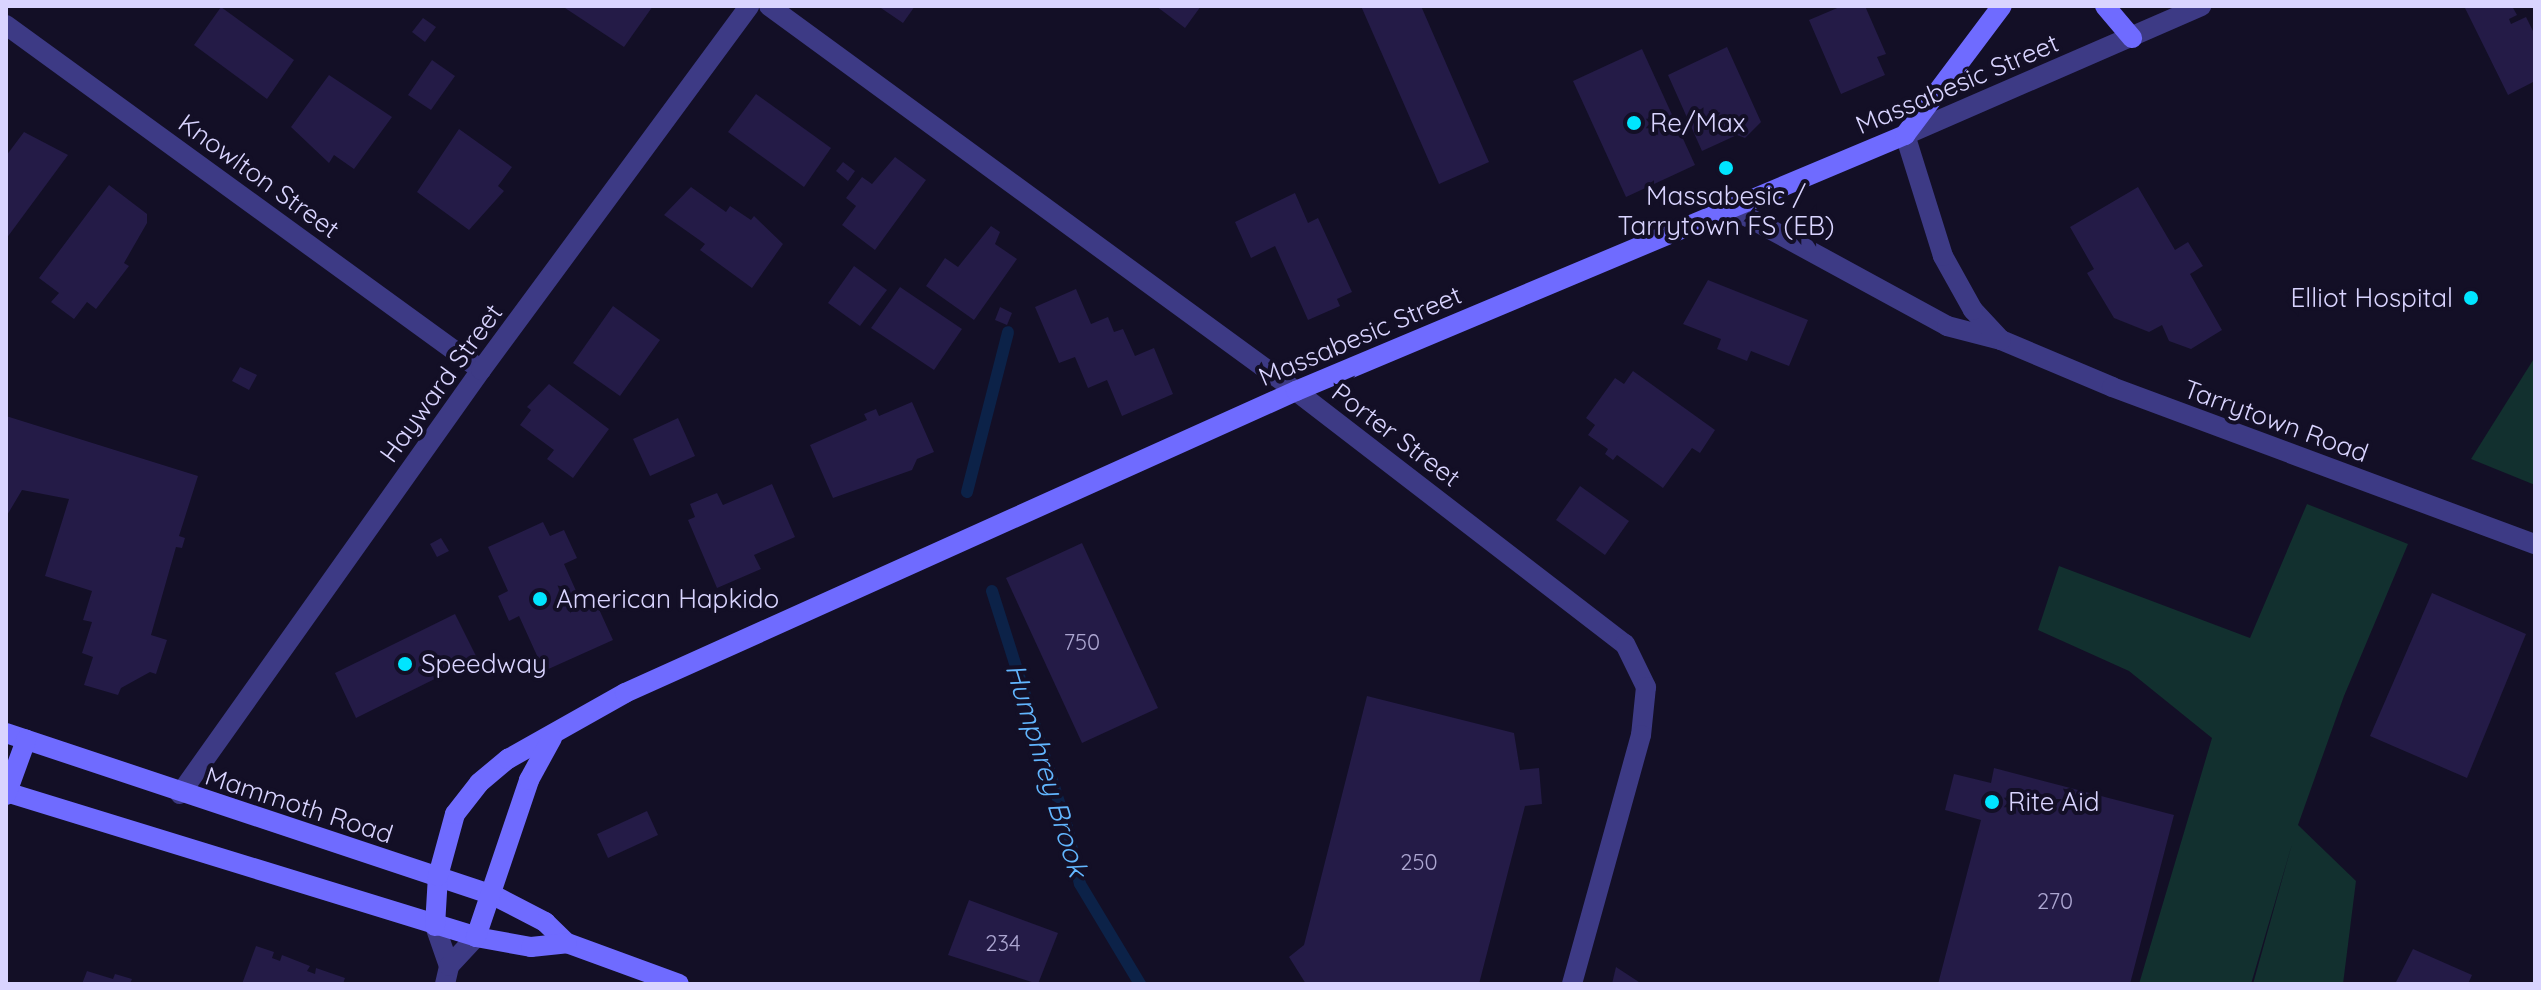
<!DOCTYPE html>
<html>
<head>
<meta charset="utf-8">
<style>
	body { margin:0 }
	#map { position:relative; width:2541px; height:990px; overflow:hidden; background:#130f26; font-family:Quicksand,sans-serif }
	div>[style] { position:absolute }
	.green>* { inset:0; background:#12302f }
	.stream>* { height:12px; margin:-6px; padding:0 6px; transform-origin:6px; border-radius:6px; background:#0c2248 }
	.building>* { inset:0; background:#241b47 }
	.minor>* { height:20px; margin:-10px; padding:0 10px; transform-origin:10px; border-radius:10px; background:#3d3a85 }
	.secondary>* { height:20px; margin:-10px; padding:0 10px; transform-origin:10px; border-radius:10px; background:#6f6bff }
	.dots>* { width:22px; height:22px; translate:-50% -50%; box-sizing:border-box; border:4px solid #130f26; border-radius:50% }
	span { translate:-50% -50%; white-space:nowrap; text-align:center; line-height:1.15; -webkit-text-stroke:8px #130f26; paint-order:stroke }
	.number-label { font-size:22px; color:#aca6d1 }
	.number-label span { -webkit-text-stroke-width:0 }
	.street-label { font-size:26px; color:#d9d4ff }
	.poi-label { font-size:26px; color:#d9d4ff }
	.left { translate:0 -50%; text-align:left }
	.right { translate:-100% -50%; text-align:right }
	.water-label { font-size:28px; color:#62b6ff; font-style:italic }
	.frame { position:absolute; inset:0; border:8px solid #d9d4ff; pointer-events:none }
</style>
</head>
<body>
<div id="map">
	<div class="green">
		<i style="clip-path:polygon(2535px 357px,2535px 485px,2471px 459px)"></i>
		<i style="clip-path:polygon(2307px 504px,2408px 544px,2344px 696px,2298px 825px,2356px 881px,2343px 984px,2253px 984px,2292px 844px,2251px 984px,2139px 984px,2212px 738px,2129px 671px,2038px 630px,2059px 566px,2250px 638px)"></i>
	</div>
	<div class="stream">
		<i style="left:967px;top:492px;width:165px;rotate:-75.6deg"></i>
		<i style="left:992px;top:591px;width:248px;rotate:72.4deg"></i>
		<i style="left:1067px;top:827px;width:58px;rotate:77.2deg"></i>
		<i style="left:1080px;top:884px;width:117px;rotate:59deg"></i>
	</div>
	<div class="building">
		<i style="clip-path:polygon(562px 6px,653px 6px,624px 47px)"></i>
		<i style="clip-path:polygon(878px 6px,915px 6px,903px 23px)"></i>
		<i style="clip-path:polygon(1156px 6px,1201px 6px,1185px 28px)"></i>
		<i style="clip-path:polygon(1361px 6px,1421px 6px,1489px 162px,1439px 184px)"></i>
		<i style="clip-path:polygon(1842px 6px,1865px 6px,1886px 54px,1877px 57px,1885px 75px,1841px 94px,1809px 20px)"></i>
		<i style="clip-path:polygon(2464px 6px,2512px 6px,2517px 15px,2509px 19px,2511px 24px,2526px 17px,2535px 35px,2535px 81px,2508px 95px)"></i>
		<i style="clip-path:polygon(221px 7px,294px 60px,267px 99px,194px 45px)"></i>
		<i style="clip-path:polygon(423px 18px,436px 27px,425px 42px,412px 32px)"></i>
		<i style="clip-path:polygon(1727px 47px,1761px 122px,1745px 138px,1737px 135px,1702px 151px,1668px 75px)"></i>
		<i style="clip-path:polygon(1642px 49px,1695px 165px,1626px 197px,1573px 81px)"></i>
		<i style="clip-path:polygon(432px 60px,455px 76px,431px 110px,408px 95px)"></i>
		<i style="clip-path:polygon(329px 75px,392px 117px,354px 169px,334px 155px,329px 163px,291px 127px)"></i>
		<i style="clip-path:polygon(756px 94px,831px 148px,804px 187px,728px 132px)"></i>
		<i style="clip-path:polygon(459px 129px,512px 167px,498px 186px,504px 191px,469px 230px,417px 192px)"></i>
		<i style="clip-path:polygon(24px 132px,68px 155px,6px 239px,6px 156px)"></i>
		<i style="clip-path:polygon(895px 157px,926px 180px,875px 250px,842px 225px,856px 206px,846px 198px,862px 177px,872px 184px)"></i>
		<i style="clip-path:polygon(843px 162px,855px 171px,848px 181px,836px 171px)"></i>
		<i style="clip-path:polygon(109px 185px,147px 214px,147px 223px,124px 263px,129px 266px,96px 309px,87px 302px,74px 319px,51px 302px,59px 293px,39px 278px)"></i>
		<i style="clip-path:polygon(691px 187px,726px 212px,730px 206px,751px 220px,754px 216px,783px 244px,752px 288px,700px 250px,705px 244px,664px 215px)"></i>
		<i style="clip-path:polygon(2138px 187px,2175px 250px,2188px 242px,2203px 266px,2190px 274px,2222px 330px,2191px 349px,2169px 341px,2162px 325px,2149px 332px,2114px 318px,2087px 273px,2094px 269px,2070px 227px)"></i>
		<i style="clip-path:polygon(1295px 193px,1308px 223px,1318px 218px,1352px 292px,1337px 299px,1340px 306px,1308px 320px,1275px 246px,1251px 258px,1235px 222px)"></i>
		<i style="clip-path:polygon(991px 226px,1000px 232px,995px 244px,1017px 259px,974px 320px,926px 286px,945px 258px,958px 267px)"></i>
		<i style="clip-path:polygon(854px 266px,887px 290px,860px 326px,828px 303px)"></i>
		<i style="clip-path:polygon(1708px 280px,1808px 320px,1789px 366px,1751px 351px,1747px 361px,1717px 349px,1721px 339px,1683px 324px)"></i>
		<i style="clip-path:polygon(900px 287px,962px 329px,934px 370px,871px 328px)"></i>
		<i style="clip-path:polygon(1076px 289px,1091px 324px,1108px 317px,1114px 332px,1123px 329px,1135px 356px,1154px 348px,1173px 394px,1122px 416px,1107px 380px,1088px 388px,1075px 357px,1059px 363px,1035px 307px)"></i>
		<i style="clip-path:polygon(613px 306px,660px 340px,620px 396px,573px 363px)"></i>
		<i style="clip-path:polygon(1000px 307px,1012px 313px,1007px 325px,995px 320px)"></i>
		<i style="clip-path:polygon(240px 367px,257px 375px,249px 390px,232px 381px)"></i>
		<i style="clip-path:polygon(1633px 371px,1715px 430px,1700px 453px,1692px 448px,1663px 488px,1617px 455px,1613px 460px,1605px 454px,1608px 449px,1588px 435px,1595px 425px,1586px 418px,1615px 378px,1624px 384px)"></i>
		<i style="clip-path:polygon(549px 384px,609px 429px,573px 478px,547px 459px,554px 450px,520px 425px,531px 410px,527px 407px)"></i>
		<i style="clip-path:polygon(912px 402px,934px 452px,917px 459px,912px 470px,833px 498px,810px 445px,867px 420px,864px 414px,876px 409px,879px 416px)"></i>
		<i style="clip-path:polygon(6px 416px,198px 476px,179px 536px,185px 538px,182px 548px,176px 547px,151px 635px,167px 640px,156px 674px,150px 672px,121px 688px,118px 695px,84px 685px,93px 657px,82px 653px,92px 622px,83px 620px,92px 591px,45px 576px,69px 499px,22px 490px,6px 517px)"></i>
		<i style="clip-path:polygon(678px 418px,695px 456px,650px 476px,633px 439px)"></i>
		<i style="clip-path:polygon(772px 484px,795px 537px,754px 555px,761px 569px,717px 588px,688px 520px,695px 517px,690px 504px,717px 493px,723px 505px)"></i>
		<i style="clip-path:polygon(1580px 486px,1629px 521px,1605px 555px,1556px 520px)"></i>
		<i style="clip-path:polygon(543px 522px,550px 536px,564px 530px,577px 558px,564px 564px,581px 602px,593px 596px,613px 640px,544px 671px,519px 616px,509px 621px,498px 596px,508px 591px,488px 547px)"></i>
		<i style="clip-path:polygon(441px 538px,449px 551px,437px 557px,430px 544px)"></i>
		<i style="clip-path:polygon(1082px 543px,1158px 708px,1082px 743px,1006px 578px)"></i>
		<i style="clip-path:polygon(2432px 593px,2526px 634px,2467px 778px,2370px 736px)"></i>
		<i style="clip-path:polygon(455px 614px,477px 658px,356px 718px,335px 673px)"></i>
		<i style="clip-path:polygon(1367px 696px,1514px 733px,1520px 770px,1539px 768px,1542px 804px,1525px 806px,1479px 984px,1306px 984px,1289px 957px,1304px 945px)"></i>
		<i style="clip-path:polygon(1994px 768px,2174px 815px,2130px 984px,1938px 984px,1981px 820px,1945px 810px,1954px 774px,1991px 783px)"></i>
		<i style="clip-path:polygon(647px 811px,658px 835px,608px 858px,597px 834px)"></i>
		<i style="clip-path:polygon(969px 900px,1058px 933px,1038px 984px,948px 955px)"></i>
		<i style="clip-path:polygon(256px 946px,274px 952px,272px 958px,280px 961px,282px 955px,310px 966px,307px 971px,315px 974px,316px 968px,345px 978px,343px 984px,242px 984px)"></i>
		<i style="clip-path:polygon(2413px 949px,2472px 975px,2468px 984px,2395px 984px)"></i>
		<i style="clip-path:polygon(1616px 967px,1642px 984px,1612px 984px)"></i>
		<i style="clip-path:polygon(87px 971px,113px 979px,115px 974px,132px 979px,130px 984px,82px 984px)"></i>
	</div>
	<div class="minor">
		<i style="left:769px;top:6px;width:653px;rotate:36.15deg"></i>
		<i style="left:1296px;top:391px;width:415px;rotate:37.6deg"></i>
		<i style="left:1625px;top:644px;width:48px;rotate:64deg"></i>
		<i style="left:1646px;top:687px;width:48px;rotate:95.9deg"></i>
		<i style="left:1641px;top:735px;width:258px;rotate:105.5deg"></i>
		<i style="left:6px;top:25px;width:587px;rotate:35.99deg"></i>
		<i style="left:1731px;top:208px;width:246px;rotate:28.6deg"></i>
		<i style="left:1947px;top:326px;width:56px;rotate:14.5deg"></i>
		<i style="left:2001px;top:340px;width:121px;rotate:22.9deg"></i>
		<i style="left:2112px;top:387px;width:451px;rotate:20.4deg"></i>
		<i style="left:2001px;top:340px;width:41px;rotate:-133deg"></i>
		<i style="left:1973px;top:310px;width:62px;rotate:-119.1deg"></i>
		<i style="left:1943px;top:256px;width:127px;rotate:-107.4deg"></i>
		<i style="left:1905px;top:135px;width:323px;rotate:-23.5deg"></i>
		<i style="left:180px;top:794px;width:520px;rotate:-54.63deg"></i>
		<i style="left:481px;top:370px;width:452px;rotate:-53.6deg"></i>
		<i style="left:435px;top:926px;width:42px;rotate:70.7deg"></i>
		<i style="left:445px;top:984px;width:18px;rotate:-77deg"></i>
		<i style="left:449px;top:966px;width:40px;rotate:-47deg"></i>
	</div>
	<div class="secondary">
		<i style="left:2105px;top:6px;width:42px;rotate:49.8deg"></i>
		<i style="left:6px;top:733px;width:513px;rotate:18.4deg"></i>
		<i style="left:493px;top:895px;width:59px;rotate:27.4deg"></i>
		<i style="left:545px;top:922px;width:30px;rotate:44deg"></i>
		<i style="left:567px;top:943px;width:119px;rotate:20.1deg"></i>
		<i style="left:6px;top:792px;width:492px;rotate:17.1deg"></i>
		<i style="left:476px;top:937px;width:56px;rotate:10.3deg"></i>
		<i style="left:531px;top:947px;width:36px;rotate:-6deg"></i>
		<i style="left:6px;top:795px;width:59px;rotate:-70deg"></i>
		<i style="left:435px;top:926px;width:50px;rotate:-86.6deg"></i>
		<i style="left:438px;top:876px;width:64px;rotate:-74.7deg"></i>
		<i style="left:455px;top:814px;width:39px;rotate:-52deg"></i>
		<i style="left:479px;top:783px;width:38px;rotate:-40deg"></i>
		<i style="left:508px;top:759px;width:134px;rotate:-29.4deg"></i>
		<i style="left:625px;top:693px;width:736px;rotate:-24.23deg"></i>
		<i style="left:1296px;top:391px;width:661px;rotate:-22.8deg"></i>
		<i style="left:1905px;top:135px;width:161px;rotate:-53.1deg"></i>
		<i style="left:476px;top:937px;width:166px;rotate:-71.3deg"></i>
		<i style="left:529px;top:780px;width:48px;rotate:-61.3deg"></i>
	</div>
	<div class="dots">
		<i style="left:1634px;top:123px;background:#00e5ff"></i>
		<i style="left:1726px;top:168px;background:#00e5ff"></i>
		<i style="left:2471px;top:298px;background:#00e5ff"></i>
		<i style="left:540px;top:599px;background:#00e5ff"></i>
		<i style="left:405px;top:664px;background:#00e5ff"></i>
		<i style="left:1992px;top:802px;background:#00e5ff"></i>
	</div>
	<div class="number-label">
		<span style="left:1082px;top:643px">750</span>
		<span style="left:1419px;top:863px">250</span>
		<span style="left:2055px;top:902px">270</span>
		<span style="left:1003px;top:944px">234</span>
	</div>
	<div class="street-label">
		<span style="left:1957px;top:84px;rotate:-23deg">Massabesic Street</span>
		<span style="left:259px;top:176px;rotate:36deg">Knowlton Street</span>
		<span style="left:1360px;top:336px;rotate:-23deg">Massabesic Street</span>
		<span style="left:441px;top:383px;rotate:-54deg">Hayward Street</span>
		<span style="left:2276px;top:421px;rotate:20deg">Tarrytown Road</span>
		<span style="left:1396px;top:435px;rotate:37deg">Porter Street</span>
		<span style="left:299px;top:805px;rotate:18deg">Mammoth Road</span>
	</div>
	<div class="poi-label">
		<span class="left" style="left:1650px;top:123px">Re/Max</span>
		<span style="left:1726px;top:211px">Massabesic /<br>Tarrytown FS (EB)</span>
		<span class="right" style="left:2453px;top:298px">Elliot Hospital</span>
		<span class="left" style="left:556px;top:599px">American Hapkido</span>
		<span class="left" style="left:421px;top:664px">Speedway</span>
		<span class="left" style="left:2008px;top:802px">Rite Aid</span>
	</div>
	<div class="water-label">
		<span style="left:1047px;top:770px;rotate:73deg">Humphrey Brook</span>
	</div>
	<div class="frame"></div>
</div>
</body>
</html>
